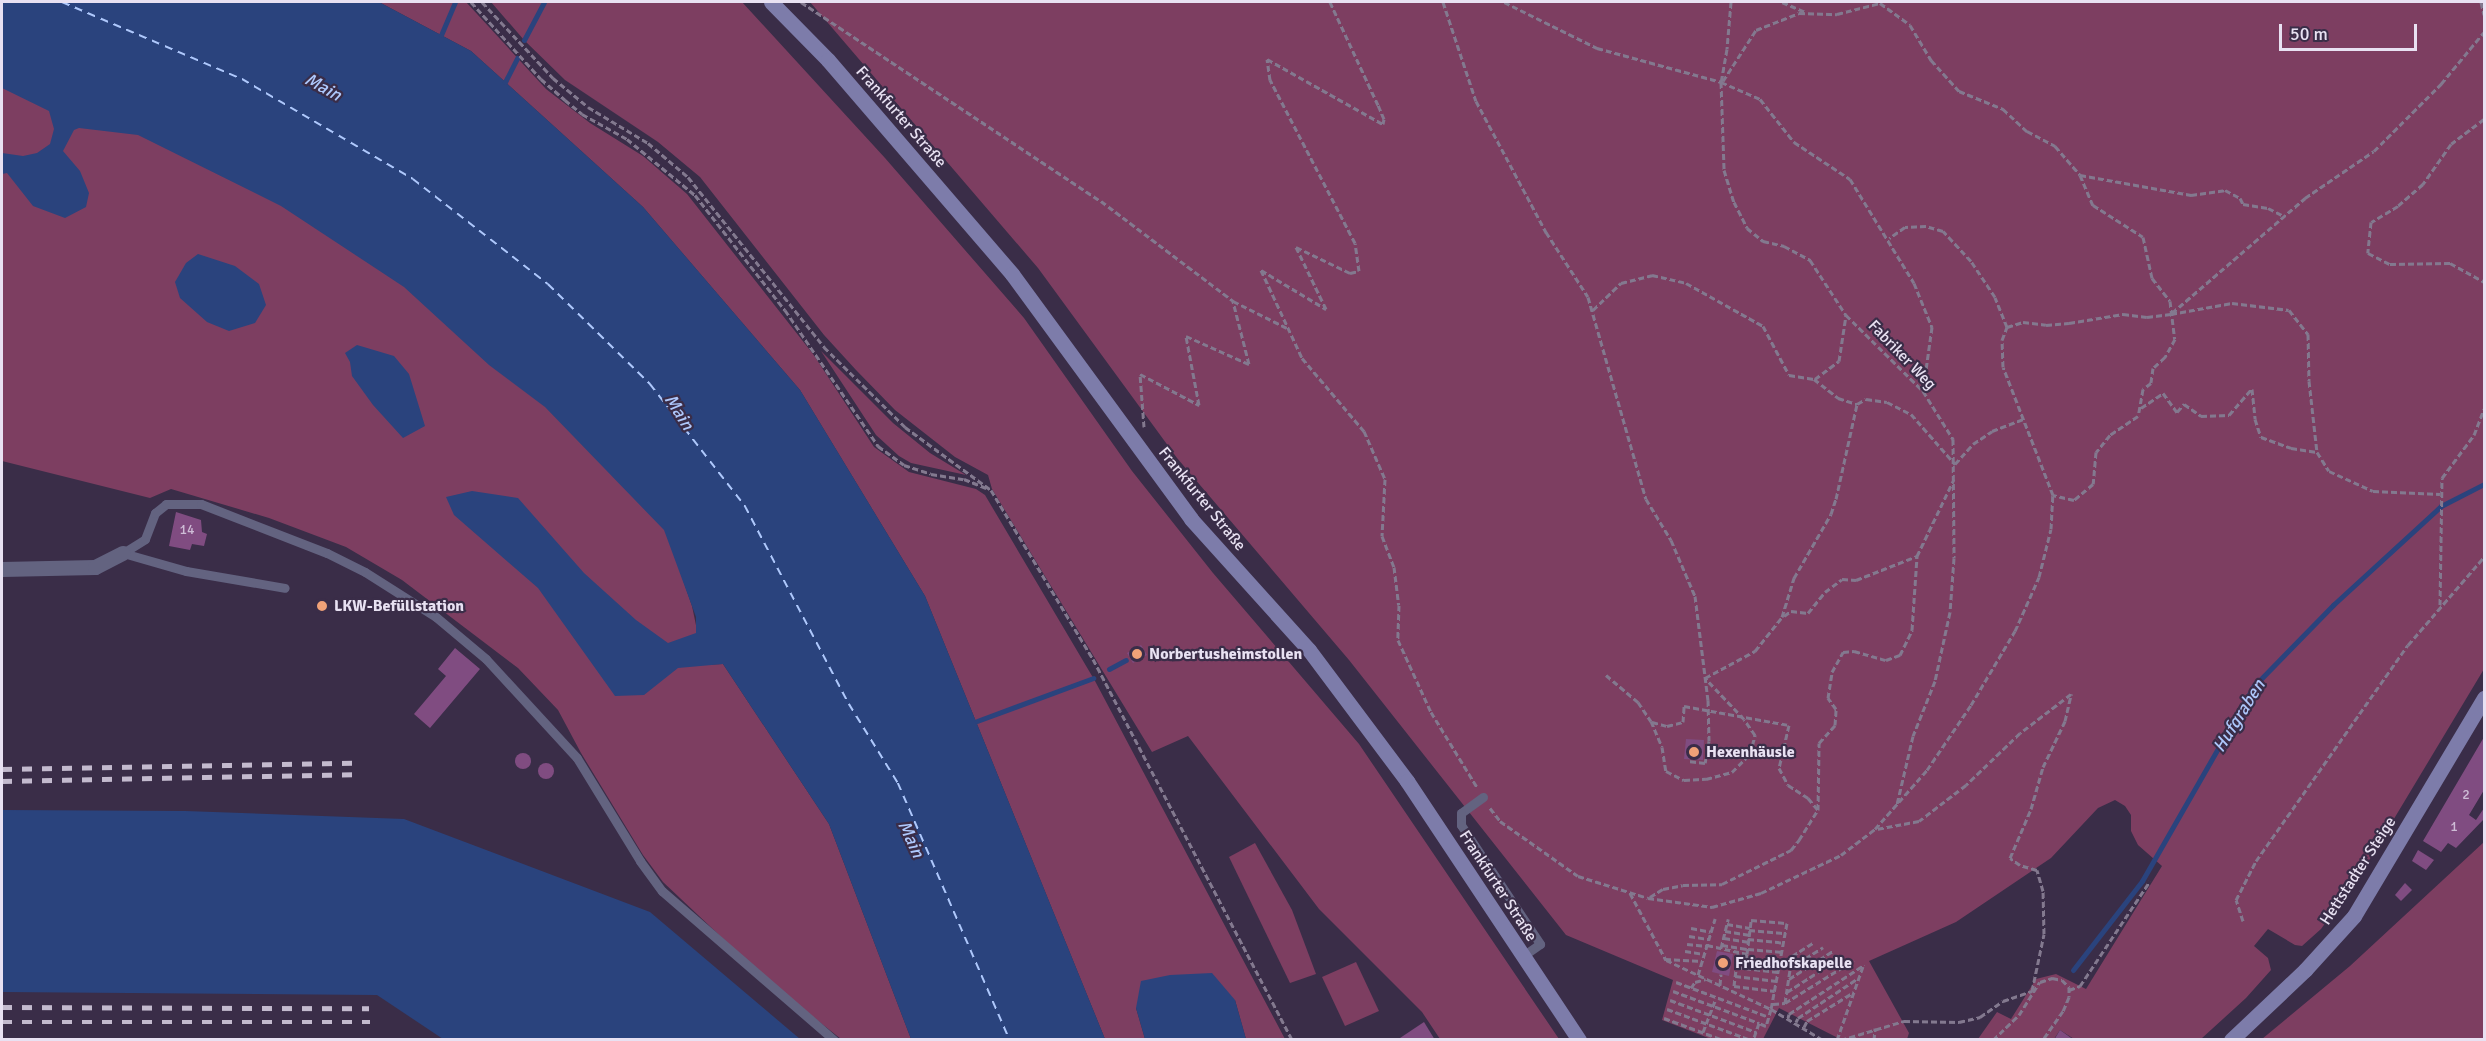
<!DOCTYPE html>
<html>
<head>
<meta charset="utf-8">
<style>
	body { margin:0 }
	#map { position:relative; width:2486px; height:1041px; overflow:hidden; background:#3a2d48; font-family:Signika,sans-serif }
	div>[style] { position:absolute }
	.green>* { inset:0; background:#7d3e61 }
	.water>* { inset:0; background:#2a437d }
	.stream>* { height:5px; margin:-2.5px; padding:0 2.5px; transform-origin:2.5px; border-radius:2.5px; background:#2a437d }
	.ferry>* { height:1.5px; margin-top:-0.75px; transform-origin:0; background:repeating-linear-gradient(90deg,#aec8fc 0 8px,transparent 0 14px) }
	.building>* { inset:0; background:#804c81 }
	.round { border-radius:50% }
	.path>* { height:3px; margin-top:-1.5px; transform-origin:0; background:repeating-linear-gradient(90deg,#83798f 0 6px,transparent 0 9px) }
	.service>* { height:9px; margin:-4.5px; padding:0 4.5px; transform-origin:4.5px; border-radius:4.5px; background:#636380 }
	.minor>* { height:15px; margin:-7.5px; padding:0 7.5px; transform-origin:7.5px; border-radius:7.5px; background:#636380 }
	.secondary>* { height:15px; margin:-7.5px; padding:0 7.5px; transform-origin:7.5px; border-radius:7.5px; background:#7d7caa }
	.rail>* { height:4.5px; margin-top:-2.25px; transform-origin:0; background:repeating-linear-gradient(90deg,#c3bace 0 10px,transparent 0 20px) }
	.dots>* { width:16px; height:16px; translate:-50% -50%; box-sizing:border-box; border:3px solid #3a2d48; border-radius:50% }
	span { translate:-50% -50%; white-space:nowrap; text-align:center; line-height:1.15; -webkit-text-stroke:4.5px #3a2d48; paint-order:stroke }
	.number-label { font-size:14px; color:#cebcd6 }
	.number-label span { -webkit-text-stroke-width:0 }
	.street-label { font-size:16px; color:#e8e1f2 }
	.poi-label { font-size:16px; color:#e8e1f2; font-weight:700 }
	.left { translate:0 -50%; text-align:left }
	.water-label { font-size:18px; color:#aec8fc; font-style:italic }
	.frame { position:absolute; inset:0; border:3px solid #e8e1f2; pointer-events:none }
	.scale { position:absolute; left:2279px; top:24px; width:138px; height:27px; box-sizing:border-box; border:3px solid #e8e1f2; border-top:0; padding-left:8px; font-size:18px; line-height:21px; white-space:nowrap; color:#e8e1f2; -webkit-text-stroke:4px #3a2d48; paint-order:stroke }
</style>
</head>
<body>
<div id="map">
	<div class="green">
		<i style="clip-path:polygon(379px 2px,466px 2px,546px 89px,590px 123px,643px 156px,687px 194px,813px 354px,874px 447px,909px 472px,976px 489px,985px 495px,1095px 681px,1285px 1039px,1246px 1039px,1235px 1000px,1136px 1008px,1145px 1039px,1105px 1039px,925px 596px,800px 390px,643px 207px,471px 51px)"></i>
		<i style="clip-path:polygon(491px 2px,742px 2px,885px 158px,1024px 318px,1132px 471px,1213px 573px,1359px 744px,1559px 1039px,1440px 1039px,1422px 1012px,1319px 909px,1188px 736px,1152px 752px,992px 489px,988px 475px,955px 457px,895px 410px,856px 370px,824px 335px,700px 177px,658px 142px,565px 80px,524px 40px)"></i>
		<i style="clip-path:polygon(810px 2px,2484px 2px,2484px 669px,2359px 877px,2321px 929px,2302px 946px,2295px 945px,2268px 929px,2254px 946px,2268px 958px,2271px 970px,2246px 998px,2201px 1039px,2074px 1039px,2060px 1030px,2054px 1039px,1978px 1039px,1997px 1012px,2011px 1019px,2036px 979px,2056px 974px,2086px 989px,2162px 866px,2138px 845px,2131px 831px,2131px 815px,2125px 806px,2115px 800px,2098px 808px,2051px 858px,1956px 922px,1869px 961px,1909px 1033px,1907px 1039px,1840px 1039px,1779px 1008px,1763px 1039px,1711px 1039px,1662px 1020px,1673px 980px,1566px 935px,1349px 660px,1177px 458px,1038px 268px)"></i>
		<i style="clip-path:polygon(2px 87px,56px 113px,58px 130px,49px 155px,2px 158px)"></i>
		<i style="clip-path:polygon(75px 125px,108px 128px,151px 137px,282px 205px,405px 285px,545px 405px,665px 528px,692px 606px,698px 635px,678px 666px,723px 664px,829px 824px,911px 1039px,841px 1039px,769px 982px,663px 882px,643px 855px,581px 753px,558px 710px,518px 668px,402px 580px,346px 547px,269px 518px,171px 489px,150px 498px,2px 461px,2px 170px,58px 153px)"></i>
		<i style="clip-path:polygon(821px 351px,893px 423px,930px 453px,966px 475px,911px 463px,899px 456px,876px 435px)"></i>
		<i style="clip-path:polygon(2484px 842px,2484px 1039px,2262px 1039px,2350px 966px)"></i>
		<i style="clip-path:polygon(1255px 843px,1292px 910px,1316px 974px,1290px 983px,1229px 857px)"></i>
		<i style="clip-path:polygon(1356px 962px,1379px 1011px,1345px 1026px,1322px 977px)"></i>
	</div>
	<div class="water">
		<i style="clip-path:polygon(2px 2px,379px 2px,471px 51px,643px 207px,800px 390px,925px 596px,1105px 1039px,911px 1039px,829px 824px,723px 664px,678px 668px,644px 695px,615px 696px,538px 588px,454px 515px,446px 497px,472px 491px,518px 498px,584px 573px,636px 620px,668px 643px,696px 633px,696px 617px,664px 530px,545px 407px,489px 365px,404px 287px,281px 206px,138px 135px,79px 128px,74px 130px,63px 151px,80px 171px,89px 193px,86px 207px,65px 218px,33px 206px,7px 173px,2px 174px,2px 153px,23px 156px,37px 153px,50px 144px,54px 129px,49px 111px,2px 88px)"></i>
		<i style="clip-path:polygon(198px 254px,235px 266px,259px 284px,266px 305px,255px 323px,229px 331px,207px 322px,180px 298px,175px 282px,186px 263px)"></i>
		<i style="clip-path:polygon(357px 345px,394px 356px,409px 374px,425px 426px,403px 438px,373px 405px,352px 376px,350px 362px,345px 353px)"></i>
		<i style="clip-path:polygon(2px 810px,185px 811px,404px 819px,650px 912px,800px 1039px,443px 1039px,377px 995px,2px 992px)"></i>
		<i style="clip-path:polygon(1212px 973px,1235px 1000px,1246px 1039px,1145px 1039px,1136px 1008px,1141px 981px,1170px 975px)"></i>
	</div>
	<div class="stream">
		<i style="left:441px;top:35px;width:36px;rotate:-67deg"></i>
		<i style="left:524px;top:40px;width:43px;rotate:-62.2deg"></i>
		<i style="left:505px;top:82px;width:27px;rotate:-63deg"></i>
		<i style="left:1109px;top:669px;width:19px;rotate:-28deg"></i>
		<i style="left:977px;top:721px;width:124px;rotate:-20.3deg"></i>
		<i style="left:2073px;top:970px;width:113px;rotate:-52.2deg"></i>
		<i style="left:2142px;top:881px;width:224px;rotate:-60.2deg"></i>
		<i style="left:2253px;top:687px;width:115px;rotate:-45.7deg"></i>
		<i style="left:2333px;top:605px;width:147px;rotate:-42.5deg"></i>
		<i style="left:2441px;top:506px;width:48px;rotate:-27.1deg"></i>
	</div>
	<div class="ferry">
		<i style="left:62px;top:2px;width:196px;rotate:23.2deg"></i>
		<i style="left:242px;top:79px;width:198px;rotate:30.3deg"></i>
		<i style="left:413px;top:179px;width:171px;rotate:37.9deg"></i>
		<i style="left:548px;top:284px;width:143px;rotate:44.4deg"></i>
		<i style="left:650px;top:384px;width:155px;rotate:52.1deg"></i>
		<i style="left:745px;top:506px;width:224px;rotate:62.3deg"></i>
		<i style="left:849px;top:704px;width:93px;rotate:58.2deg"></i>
		<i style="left:898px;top:783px;width:280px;rotate:66.5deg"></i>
	</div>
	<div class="building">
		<i style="clip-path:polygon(176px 512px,201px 520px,202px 532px,207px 534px,204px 546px,192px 544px,190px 550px,169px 546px)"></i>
		<i style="clip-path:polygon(1141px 645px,1147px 655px,1133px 663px,1127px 653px)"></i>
		<i style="clip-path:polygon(455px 648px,480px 669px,430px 728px,414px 714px,446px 676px,438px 669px)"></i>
		<i style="clip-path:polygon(2484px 737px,2484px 790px,2469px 815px,2476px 820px,2484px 808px,2484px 819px,2456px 848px,2448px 843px,2441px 852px,2423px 841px)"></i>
		<i style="clip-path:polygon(1686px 739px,1704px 740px,1703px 760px,1684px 759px)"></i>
		<i class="round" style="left:515px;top:753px;width:16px;height:16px"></i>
		<i class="round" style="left:538px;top:763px;width:16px;height:16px"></i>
		<i style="clip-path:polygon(2418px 850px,2434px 860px,2426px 870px,2412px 861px)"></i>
		<i style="clip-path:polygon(2405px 883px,2412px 890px,2401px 901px,2395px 895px)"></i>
		<i style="clip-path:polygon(1717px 951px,1733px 954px,1729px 976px,1712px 972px)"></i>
		<i style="clip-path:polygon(1424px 1022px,1435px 1040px,1397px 1040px)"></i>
		<i style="clip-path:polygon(2060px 1030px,2074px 1040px,2054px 1040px)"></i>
	</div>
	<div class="path">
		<i style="left:471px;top:2px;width:104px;rotate:47.7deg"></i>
		<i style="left:541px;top:79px;width:32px;rotate:41deg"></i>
		<i style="left:565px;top:100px;width:22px;rotate:39deg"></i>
		<i style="left:582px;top:114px;width:51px;rotate:29.1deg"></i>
		<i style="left:627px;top:139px;width:88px;rotate:39.5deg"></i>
		<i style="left:695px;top:195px;width:146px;rotate:52deg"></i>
		<i style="left:785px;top:310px;width:165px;rotate:55.6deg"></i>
		<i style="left:878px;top:446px;width:32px;rotate:36deg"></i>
		<i style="left:904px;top:465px;width:28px;rotate:18deg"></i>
		<i style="left:931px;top:474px;width:33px;rotate:9deg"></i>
		<i style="left:964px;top:479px;width:24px;rotate:22deg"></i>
		<i style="left:482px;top:2px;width:104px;rotate:46.9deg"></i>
		<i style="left:553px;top:78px;width:45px;rotate:39.6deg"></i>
		<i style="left:588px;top:107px;width:70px;rotate:31deg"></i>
		<i style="left:648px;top:143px;width:52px;rotate:40.4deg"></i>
		<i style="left:688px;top:177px;width:218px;rotate:51.3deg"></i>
		<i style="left:824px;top:347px;width:114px;rotate:44.6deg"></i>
		<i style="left:905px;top:427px;width:107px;rotate:36.2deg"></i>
		<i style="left:991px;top:490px;width:197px;rotate:58.9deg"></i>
		<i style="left:1093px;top:659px;width:430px;rotate:62.4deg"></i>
		<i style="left:801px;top:2px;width:360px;rotate:33.6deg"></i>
		<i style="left:1101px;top:201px;width:166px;rotate:37.1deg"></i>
		<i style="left:1233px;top:301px;width:60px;rotate:26.6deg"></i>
		<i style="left:1443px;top:2px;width:104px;rotate:71.6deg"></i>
		<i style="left:1476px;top:101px;width:149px;rotate:61.9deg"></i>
		<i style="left:1546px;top:232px;width:77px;rotate:57.1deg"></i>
		<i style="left:1588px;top:297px;width:210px;rotate:74deg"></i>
		<i style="left:1646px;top:499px;width:48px;rotate:58.6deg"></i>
		<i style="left:1671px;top:540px;width:61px;rotate:66.8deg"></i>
		<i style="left:1695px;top:596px;width:105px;rotate:82.9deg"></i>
		<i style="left:1708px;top:700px;width:41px;rotate:88.6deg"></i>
		<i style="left:1709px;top:741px;width:22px;rotate:100deg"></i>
		<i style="left:1705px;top:763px;width:17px;rotate:-173deg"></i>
		<i style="left:1504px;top:2px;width:104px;rotate:26.3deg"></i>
		<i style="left:1597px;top:48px;width:129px;rotate:15.3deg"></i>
		<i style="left:1721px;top:82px;width:43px;rotate:23.6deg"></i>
		<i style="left:1760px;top:99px;width:55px;rotate:51.7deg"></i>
		<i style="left:1794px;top:142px;width:67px;rotate:33.5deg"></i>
		<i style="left:1850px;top:179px;width:122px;rotate:58.4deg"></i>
		<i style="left:1914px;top:283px;width:48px;rotate:67.8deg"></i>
		<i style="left:1932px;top:327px;width:65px;rotate:98deg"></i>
		<i style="left:1731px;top:2px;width:47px;rotate:94.9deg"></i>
		<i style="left:1727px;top:49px;width:34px;rotate:100deg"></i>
		<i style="left:1721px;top:82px;width:88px;rotate:88deg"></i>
		<i style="left:1724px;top:170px;width:34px;rotate:73deg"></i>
		<i style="left:1734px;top:202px;width:29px;rotate:63deg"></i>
		<i style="left:1747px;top:228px;width:21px;rotate:39deg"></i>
		<i style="left:1763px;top:241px;width:22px;rotate:13deg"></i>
		<i style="left:1784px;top:246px;width:30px;rotate:28deg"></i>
		<i style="left:1810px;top:260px;width:66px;rotate:56.8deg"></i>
		<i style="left:1846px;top:315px;width:108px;rotate:44.6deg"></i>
		<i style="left:1923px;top:391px;width:57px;rotate:58deg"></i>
		<i style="left:1953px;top:439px;width:119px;rotate:89.5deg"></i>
		<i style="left:1954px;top:558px;width:54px;rotate:94.2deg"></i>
		<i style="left:1950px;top:612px;width:71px;rotate:102.3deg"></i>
		<i style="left:1935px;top:681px;width:59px;rotate:111.8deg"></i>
		<i style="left:1913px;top:736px;width:70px;rotate:103.2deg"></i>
		<i style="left:1782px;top:2px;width:25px;rotate:23deg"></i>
		<i style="left:2481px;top:2px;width:13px;rotate:77deg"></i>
		<i style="left:1723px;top:81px;width:61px;rotate:-57.1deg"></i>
		<i style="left:1756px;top:30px;width:46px;rotate:-21.6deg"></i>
		<i style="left:1799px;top:13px;width:38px;rotate:2deg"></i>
		<i style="left:1837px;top:14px;width:44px;rotate:-14.3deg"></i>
		<i style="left:1880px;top:3px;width:37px;rotate:36deg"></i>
		<i style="left:1910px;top:25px;width:41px;rotate:59deg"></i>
		<i style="left:1931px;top:60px;width:42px;rotate:47.9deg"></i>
		<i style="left:1959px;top:91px;width:48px;rotate:22.2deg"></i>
		<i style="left:2003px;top:109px;width:33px;rotate:43deg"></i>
		<i style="left:2027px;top:131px;width:32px;rotate:28deg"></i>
		<i style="left:2055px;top:146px;width:38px;rotate:49deg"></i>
		<i style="left:2080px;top:175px;width:33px;rotate:67deg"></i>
		<i style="left:2093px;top:205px;width:59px;rotate:32.6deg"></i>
		<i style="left:2143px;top:237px;width:42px;rotate:77.6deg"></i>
		<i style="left:2152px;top:278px;width:29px;rotate:52deg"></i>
		<i style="left:2170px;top:301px;width:38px;rotate:83deg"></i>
		<i style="left:2175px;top:339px;width:21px;rotate:119deg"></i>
		<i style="left:2165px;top:357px;width:16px;rotate:137deg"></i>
		<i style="left:2153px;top:368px;width:15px;rotate:98deg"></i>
		<i style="left:2151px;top:383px;width:10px;rotate:143deg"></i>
		<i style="left:2143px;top:389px;width:27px;rotate:100deg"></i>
		<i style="left:2138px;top:416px;width:34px;rotate:146deg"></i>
		<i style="left:2110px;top:435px;width:22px;rotate:129deg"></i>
		<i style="left:2096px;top:452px;width:32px;rotate:95deg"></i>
		<i style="left:2093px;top:484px;width:25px;rotate:140deg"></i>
		<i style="left:2074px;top:500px;width:22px;rotate:-167deg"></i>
		<i style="left:2484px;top:119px;width:41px;rotate:142.9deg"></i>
		<i style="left:2451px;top:144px;width:49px;rotate:125deg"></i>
		<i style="left:2423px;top:184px;width:33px;rotate:139deg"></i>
		<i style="left:2398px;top:206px;width:31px;rotate:149deg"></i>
		<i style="left:2371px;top:222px;width:31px;rotate:96deg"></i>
		<i style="left:2368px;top:253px;width:25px;rotate:27deg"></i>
		<i style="left:2390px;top:264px;width:60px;rotate:-1deg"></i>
		<i style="left:2450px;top:263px;width:39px;rotate:29deg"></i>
		<i style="left:2080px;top:175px;width:113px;rotate:10.2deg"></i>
		<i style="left:2191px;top:195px;width:34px;rotate:-8deg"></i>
		<i style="left:2225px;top:190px;width:17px;rotate:28deg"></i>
		<i style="left:2240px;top:198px;width:7px;rotate:63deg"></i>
		<i style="left:2243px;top:204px;width:25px;rotate:9deg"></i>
		<i style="left:2268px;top:208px;width:18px;rotate:27deg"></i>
		<i style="left:1261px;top:270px;width:97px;rotate:65deg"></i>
		<i style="left:1302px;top:358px;width:96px;rotate:49.7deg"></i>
		<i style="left:1364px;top:431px;width:52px;rotate:66.4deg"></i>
		<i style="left:1385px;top:479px;width:57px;rotate:93deg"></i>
		<i style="left:1382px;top:536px;width:33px;rotate:69deg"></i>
		<i style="left:1394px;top:567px;width:38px;rotate:83deg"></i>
		<i style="left:1399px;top:605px;width:35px;rotate:92deg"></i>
		<i style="left:1398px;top:640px;width:79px;rotate:65.4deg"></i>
		<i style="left:1431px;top:712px;width:88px;rotate:58.5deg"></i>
		<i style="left:1261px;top:270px;width:76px;rotate:31deg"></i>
		<i style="left:1326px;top:309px;width:69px;rotate:-115.8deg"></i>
		<i style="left:1296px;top:247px;width:60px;rotate:25.7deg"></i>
		<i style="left:1350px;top:273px;width:9px;rotate:-13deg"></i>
		<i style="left:1359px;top:271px;width:28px;rotate:-98deg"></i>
		<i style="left:1355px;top:243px;width:184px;rotate:-117.5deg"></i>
		<i style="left:1270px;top:80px;width:21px;rotate:-98deg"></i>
		<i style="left:1267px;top:59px;width:133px;rotate:29.3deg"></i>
		<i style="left:1383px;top:124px;width:5px;rotate:-79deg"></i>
		<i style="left:1384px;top:119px;width:15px;rotate:-113deg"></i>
		<i style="left:1378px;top:105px;width:114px;rotate:-115deg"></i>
		<i style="left:1593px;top:310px;width:39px;rotate:-44deg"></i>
		<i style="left:1621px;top:283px;width:32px;rotate:-14deg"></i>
		<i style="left:1652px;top:275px;width:35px;rotate:13deg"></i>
		<i style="left:1686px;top:283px;width:88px;rotate:29.2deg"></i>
		<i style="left:1763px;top:326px;width:55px;rotate:62deg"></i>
		<i style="left:1789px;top:375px;width:25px;rotate:9deg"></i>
		<i style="left:1814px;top:379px;width:31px;rotate:38deg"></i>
		<i style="left:1838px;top:398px;width:20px;rotate:18deg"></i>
		<i style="left:2172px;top:313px;width:176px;rotate:-40.8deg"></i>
		<i style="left:2305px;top:198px;width:83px;rotate:-34.3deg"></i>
		<i style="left:2374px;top:151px;width:95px;rotate:-45deg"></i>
		<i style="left:2441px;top:84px;width:67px;rotate:-50.4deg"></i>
		<i style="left:2007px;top:327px;width:17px;rotate:-17deg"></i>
		<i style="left:2023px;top:322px;width:23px;rotate:7deg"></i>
		<i style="left:2046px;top:325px;width:23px;rotate:-5deg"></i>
		<i style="left:2069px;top:323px;width:55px;rotate:-9.5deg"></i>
		<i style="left:2123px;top:314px;width:24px;rotate:7deg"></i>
		<i style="left:2147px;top:317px;width:24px;rotate:-7deg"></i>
		<i style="left:2171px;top:314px;width:62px;rotate:-10.2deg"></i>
		<i style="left:2232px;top:303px;width:57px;rotate:7deg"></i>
		<i style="left:2289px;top:310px;width:31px;rotate:52deg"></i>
		<i style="left:2308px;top:334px;width:47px;rotate:88.8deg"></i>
		<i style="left:2309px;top:381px;width:71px;rotate:83.6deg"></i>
		<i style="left:2317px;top:452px;width:22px;rotate:58deg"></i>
		<i style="left:2329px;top:471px;width:48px;rotate:24.4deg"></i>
		<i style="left:2373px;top:491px;width:67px;rotate:2.6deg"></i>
		<i style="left:1815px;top:379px;width:30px;rotate:-37deg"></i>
		<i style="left:1839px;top:361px;width:47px;rotate:-81.3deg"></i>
		<i style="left:2141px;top:408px;width:27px;rotate:-34deg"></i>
		<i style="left:2163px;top:393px;width:24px;rotate:54deg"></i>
		<i style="left:2177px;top:412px;width:11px;rotate:-49deg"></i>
		<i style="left:2184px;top:404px;width:21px;rotate:35deg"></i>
		<i style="left:2201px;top:416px;width:28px;rotate:-2deg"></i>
		<i style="left:2229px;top:415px;width:35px;rotate:-49deg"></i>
		<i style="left:2252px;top:389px;width:30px;rotate:84deg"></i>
		<i style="left:2255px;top:419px;width:19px;rotate:72deg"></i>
		<i style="left:2261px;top:437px;width:32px;rotate:20deg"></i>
		<i style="left:2291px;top:448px;width:26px;rotate:9deg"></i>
		<i style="left:1144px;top:427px;width:53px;rotate:-94.3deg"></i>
		<i style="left:1140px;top:374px;width:67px;rotate:27.7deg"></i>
		<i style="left:1199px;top:405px;width:70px;rotate:-100.7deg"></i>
		<i style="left:1186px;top:336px;width:69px;rotate:24deg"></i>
		<i style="left:1249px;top:364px;width:65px;rotate:-104.3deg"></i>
		<i style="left:2440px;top:605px;width:127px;rotate:-89.1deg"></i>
		<i style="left:2442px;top:478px;width:54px;rotate:-53.3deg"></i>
		<i style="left:2474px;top:435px;width:28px;rotate:-69deg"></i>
		<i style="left:1784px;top:616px;width:9px;rotate:-36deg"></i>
		<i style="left:1791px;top:611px;width:17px;rotate:7deg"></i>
		<i style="left:1808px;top:613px;width:27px;rotate:-51deg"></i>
		<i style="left:1825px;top:592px;width:21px;rotate:-37deg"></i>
		<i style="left:1842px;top:579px;width:14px;rotate:4deg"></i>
		<i style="left:1856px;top:580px;width:66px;rotate:-21.5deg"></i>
		<i style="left:1606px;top:675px;width:42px;rotate:40.2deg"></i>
		<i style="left:1638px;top:702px;width:23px;rotate:56deg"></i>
		<i style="left:1651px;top:721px;width:28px;rotate:67deg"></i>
		<i style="left:1662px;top:747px;width:24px;rotate:81deg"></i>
		<i style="left:1666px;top:771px;width:20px;rotate:27deg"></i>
		<i style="left:1684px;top:780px;width:22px;rotate:-3deg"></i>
		<i style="left:1706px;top:779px;width:27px;rotate:-15deg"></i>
		<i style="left:1732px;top:772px;width:25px;rotate:-45deg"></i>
		<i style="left:1750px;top:754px;width:20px;rotate:-75deg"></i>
		<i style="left:1755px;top:735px;width:19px;rotate:-125deg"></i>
		<i style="left:1744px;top:719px;width:55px;rotate:-133.5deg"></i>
		<i style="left:1705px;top:678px;width:57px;rotate:-28.4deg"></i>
		<i style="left:1755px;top:651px;width:43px;rotate:-51.5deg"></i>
		<i style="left:1782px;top:617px;width:41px;rotate:-72.9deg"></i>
		<i style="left:1794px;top:578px;width:74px;rotate:-60deg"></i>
		<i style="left:1831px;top:514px;width:16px;rotate:-72deg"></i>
		<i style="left:1836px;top:499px;width:97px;rotate:-77.5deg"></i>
		<i style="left:1857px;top:404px;width:10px;rotate:-29deg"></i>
		<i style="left:1866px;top:399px;width:21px;rotate:8deg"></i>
		<i style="left:1887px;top:402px;width:27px;rotate:27deg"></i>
		<i style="left:1911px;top:414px;width:67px;rotate:48.7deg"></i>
		<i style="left:1955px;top:464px;width:27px;rotate:-48deg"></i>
		<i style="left:1973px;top:444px;width:23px;rotate:-34deg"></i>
		<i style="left:1992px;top:431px;width:34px;rotate:-21deg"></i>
		<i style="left:1652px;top:722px;width:16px;rotate:15deg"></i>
		<i style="left:1667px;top:726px;width:16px;rotate:-14deg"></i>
		<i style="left:1683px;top:722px;width:16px;rotate:-86deg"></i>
		<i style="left:1684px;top:706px;width:107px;rotate:10.3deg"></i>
		<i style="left:1789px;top:725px;width:44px;rotate:103.1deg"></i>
		<i style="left:1779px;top:768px;width:19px;rotate:62deg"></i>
		<i style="left:1788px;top:785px;width:24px;rotate:33deg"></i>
		<i style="left:1808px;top:798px;width:16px;rotate:50deg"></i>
		<i style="left:1490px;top:808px;width:16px;rotate:52deg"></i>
		<i style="left:1500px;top:821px;width:95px;rotate:35.2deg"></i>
		<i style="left:1578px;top:876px;width:73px;rotate:17.4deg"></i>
		<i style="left:1648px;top:898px;width:65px;rotate:8deg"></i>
		<i style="left:1712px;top:907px;width:51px;rotate:-15.9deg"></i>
		<i style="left:1761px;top:893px;width:89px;rotate:-25.4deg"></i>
		<i style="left:1841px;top:855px;width:43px;rotate:-37.4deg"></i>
		<i style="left:1875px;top:829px;width:79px;rotate:-48.6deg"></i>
		<i style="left:1927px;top:770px;width:78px;rotate:-55.9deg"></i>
		<i style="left:1971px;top:705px;width:86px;rotate:-59.3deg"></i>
		<i style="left:2015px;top:631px;width:59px;rotate:-66deg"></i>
		<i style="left:2039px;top:577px;width:49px;rotate:-76deg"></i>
		<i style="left:2051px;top:529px;width:34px;rotate:-87deg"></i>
		<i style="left:2053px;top:495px;width:137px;rotate:-111.3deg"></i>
		<i style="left:2003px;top:367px;width:27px;rotate:-92deg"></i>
		<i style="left:2002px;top:340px;width:14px;rotate:-69deg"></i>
		<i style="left:2007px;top:327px;width:32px;rotate:-112deg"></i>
		<i style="left:1995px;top:297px;width:43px;rotate:-123.7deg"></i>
		<i style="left:1971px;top:261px;width:41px;rotate:-133deg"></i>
		<i style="left:1943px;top:231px;width:18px;rotate:-164deg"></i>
		<i style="left:1926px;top:226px;width:21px;rotate:177deg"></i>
		<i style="left:1905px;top:227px;width:19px;rotate:145deg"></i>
		<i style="left:1630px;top:893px;width:76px;rotate:61.8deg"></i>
		<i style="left:1666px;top:960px;width:116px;rotate:25deg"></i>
		<i style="left:1771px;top:1009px;width:61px;rotate:30.8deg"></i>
		<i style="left:1650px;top:897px;width:15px;rotate:-32deg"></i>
		<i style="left:1663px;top:889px;width:20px;rotate:-11deg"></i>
		<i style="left:1683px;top:885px;width:39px;rotate:-1deg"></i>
		<i style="left:1722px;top:884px;width:77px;rotate:-26.2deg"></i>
		<i style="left:1791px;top:850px;width:13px;rotate:-51deg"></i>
		<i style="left:1799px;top:840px;width:36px;rotate:-58deg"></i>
		<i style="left:1818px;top:810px;width:67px;rotate:-89.1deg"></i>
		<i style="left:1819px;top:743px;width:24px;rotate:-48deg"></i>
		<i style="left:1835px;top:725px;width:16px;rotate:-86deg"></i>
		<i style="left:1836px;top:709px;width:14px;rotate:-126deg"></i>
		<i style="left:1828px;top:698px;width:26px;rotate:-81deg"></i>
		<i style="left:1832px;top:672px;width:23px;rotate:-61deg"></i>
		<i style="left:1843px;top:652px;width:11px;rotate:-5deg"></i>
		<i style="left:1854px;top:651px;width:33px;rotate:16deg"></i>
		<i style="left:1886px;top:660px;width:15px;rotate:-20deg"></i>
		<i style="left:1900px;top:655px;width:28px;rotate:-64deg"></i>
		<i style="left:1912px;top:630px;width:74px;rotate:-86.1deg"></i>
		<i style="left:1917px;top:556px;width:85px;rotate:-64.3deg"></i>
		<i style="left:2243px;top:921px;width:22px;rotate:-108deg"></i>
		<i style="left:2236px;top:900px;width:44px;rotate:-62.9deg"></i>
		<i style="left:2256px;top:861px;width:264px;rotate:-54.9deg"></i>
		<i style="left:2408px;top:645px;width:116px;rotate:-49.2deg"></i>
		<i style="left:1727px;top:924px;width:23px;rotate:10deg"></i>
		<i style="left:1691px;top:928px;width:20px;rotate:11deg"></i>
		<i style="left:1749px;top:930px;width:36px;rotate:5deg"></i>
		<i style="left:1725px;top:931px;width:24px;rotate:9deg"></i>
		<i style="left:1689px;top:936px;width:20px;rotate:9deg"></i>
		<i style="left:1724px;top:938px;width:24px;rotate:9deg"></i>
		<i style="left:1748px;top:939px;width:36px;rotate:6deg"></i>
		<i style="left:1687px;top:944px;width:20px;rotate:6deg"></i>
		<i style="left:1707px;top:945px;width:41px;rotate:12.7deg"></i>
		<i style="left:1747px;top:954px;width:4px;rotate:104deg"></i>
		<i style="left:1746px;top:958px;width:34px;rotate:7deg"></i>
		<i style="left:1722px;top:945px;width:25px;rotate:9deg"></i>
		<i style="left:1721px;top:948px;width:30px;rotate:-76deg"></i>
		<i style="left:1748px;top:949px;width:34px;rotate:5deg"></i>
		<i style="left:1685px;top:951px;width:20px;rotate:9deg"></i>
		<i style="left:1747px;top:954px;width:34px;rotate:-83deg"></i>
		<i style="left:1751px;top:920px;width:36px;rotate:5deg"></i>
		<i style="left:1787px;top:923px;width:87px;rotate:100.5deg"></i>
		<i style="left:1771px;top:1009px;width:18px;rotate:106deg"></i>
		<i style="left:1766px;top:1026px;width:8px;rotate:-157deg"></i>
		<i style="left:1759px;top:1023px;width:18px;rotate:109deg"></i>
		<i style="left:1665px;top:959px;width:37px;rotate:3deg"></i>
		<i style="left:1736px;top:967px;width:42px;rotate:6.8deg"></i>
		<i style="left:1790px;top:968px;width:39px;rotate:-32deg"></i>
		<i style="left:1698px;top:975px;width:59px;rotate:-73.1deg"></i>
		<i style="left:1735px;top:976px;width:42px;rotate:6.8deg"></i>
		<i style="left:1789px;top:979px;width:52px;rotate:-32.5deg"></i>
		<i style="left:1676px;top:982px;width:99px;rotate:20.6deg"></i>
		<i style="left:1720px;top:985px;width:11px;rotate:-85deg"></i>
		<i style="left:1734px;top:986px;width:41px;rotate:7deg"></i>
		<i style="left:1734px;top:986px;width:34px;rotate:-83deg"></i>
		<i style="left:1691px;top:988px;width:7px;rotate:-56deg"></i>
		<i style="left:1695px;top:982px;width:11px;rotate:-15deg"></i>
		<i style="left:2069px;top:990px;width:12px;rotate:-20deg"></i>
		<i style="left:2080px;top:986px;width:126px;rotate:-56.3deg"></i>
		<i style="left:1673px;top:991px;width:92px;rotate:20.4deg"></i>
		<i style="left:1787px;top:992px;width:67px;rotate:-32.7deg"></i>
		<i style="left:1670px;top:1000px;width:92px;rotate:20.4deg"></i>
		<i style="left:1785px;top:1003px;width:81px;rotate:-31.9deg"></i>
		<i style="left:1773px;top:1004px;width:12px;rotate:-5deg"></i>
		<i style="left:1785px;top:1003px;width:48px;rotate:-81.5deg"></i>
		<i style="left:1792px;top:956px;width:25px;rotate:-32deg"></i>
		<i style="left:1667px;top:1009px;width:90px;rotate:20.3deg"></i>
		<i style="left:1664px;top:1018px;width:63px;rotate:20.4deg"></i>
		<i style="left:1788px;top:1018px;width:4px;rotate:-76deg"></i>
		<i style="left:1789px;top:1014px;width:90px;rotate:-33.2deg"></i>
		<i style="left:1796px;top:1022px;width:4px;rotate:-63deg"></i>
		<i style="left:1798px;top:1018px;width:71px;rotate:-33.5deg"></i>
		<i style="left:1804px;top:1027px;width:7px;rotate:-63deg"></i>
		<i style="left:1807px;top:1021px;width:55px;rotate:-31.7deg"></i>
		<i style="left:1703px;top:1032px;width:36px;rotate:-69deg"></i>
		<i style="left:1837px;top:1040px;width:78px;rotate:-70.6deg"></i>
		<i style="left:1841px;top:1040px;width:66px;rotate:-16.8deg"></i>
		<i style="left:1904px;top:1021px;width:55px;rotate:1deg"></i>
		<i style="left:1959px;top:1022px;width:22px;rotate:-13deg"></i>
		<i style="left:1980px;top:1017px;width:28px;rotate:-35deg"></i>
		<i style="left:2003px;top:1001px;width:31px;rotate:-19deg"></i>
		<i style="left:2032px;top:991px;width:58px;rotate:-78.1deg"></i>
		<i style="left:2044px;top:934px;width:43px;rotate:-91.3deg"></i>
		<i style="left:2043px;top:891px;width:22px;rotate:-106deg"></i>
		<i style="left:2037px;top:870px;width:18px;rotate:-164deg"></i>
		<i style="left:2020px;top:865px;width:12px;rotate:-145deg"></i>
		<i style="left:2010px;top:858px;width:53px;rotate:-66.8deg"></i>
		<i style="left:2031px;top:809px;width:44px;rotate:-74.1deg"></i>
		<i style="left:2043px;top:767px;width:51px;rotate:-64.4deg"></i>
		<i style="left:2065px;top:721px;width:28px;rotate:-77deg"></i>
		<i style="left:2071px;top:694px;width:64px;rotate:142.6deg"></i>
		<i style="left:2020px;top:733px;width:75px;rotate:136.1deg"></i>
		<i style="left:1966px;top:785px;width:59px;rotate:142.5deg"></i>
		<i style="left:1919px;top:821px;width:43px;rotate:169.2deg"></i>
		<i style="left:1874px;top:1040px;width:12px;rotate:-85deg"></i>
		<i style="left:1961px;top:1040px;width:11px"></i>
		<i style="left:1993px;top:1040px;width:36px;rotate:-44deg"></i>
		<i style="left:2019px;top:1015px;width:39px;rotate:-58deg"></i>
		<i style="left:2040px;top:982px;width:13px;rotate:-18deg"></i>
		<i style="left:2052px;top:978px;width:10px;rotate:11deg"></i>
		<i style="left:2062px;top:980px;width:10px;rotate:45deg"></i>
		<i style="left:2069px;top:987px;width:10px;rotate:90deg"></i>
		<i style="left:2069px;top:997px;width:15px;rotate:113deg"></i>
		<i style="left:2063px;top:1011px;width:35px;rotate:125deg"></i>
	</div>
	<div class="service">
		<i style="left:123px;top:553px;width:26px;rotate:-32deg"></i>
		<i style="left:145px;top:539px;width:28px;rotate:-69deg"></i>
		<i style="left:155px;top:513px;width:14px;rotate:-39deg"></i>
		<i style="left:166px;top:504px;width:35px"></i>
		<i style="left:201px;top:504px;width:135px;rotate:21.3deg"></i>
		<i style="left:327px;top:553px;width:42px;rotate:26.6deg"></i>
		<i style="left:365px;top:572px;width:84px;rotate:32.4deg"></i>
		<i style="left:436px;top:617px;width:65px;rotate:40deg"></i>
		<i style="left:486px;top:659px;width:134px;rotate:47.4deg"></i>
		<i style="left:577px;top:758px;width:121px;rotate:58.5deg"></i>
		<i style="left:640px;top:861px;width:37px;rotate:54deg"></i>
		<i style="left:662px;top:891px;width:228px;rotate:40.9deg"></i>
		<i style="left:123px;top:553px;width:66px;rotate:15.9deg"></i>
		<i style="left:186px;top:571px;width:100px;rotate:9.7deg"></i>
		<i style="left:1483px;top:797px;width:27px;rotate:144deg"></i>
		<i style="left:1461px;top:813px;width:12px;rotate:90deg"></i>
		<i style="left:1461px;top:825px;width:143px;rotate:56.4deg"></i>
		<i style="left:1540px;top:944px;width:21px;rotate:145deg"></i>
	</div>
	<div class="minor">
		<i style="left:2px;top:569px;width:93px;rotate:-1.2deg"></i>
		<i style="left:95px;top:567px;width:31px;rotate:-27deg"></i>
	</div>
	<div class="secondary">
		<i style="left:771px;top:2px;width:81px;rotate:45.5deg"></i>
		<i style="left:828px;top:60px;width:282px;rotate:49.3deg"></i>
		<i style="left:1012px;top:274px;width:303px;rotate:53.8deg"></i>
		<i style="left:1191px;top:519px;width:176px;rotate:48deg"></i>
		<i style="left:1309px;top:650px;width:164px;rotate:53.2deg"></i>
		<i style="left:1407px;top:781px;width:311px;rotate:56.4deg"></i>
		<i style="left:2231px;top:1040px;width:102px;rotate:-43.4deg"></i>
		<i style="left:2305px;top:970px;width:73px;rotate:-47.8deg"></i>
		<i style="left:2354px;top:916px;width:254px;rotate:-59.2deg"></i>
	</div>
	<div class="rail">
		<i style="left:2px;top:769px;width:351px;rotate:-1deg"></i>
		<i style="left:2px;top:781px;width:352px;rotate:-1.1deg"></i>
		<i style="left:2px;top:1007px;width:367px;rotate:0.2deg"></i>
		<i style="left:2px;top:1022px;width:368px"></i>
	</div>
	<div class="dots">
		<i style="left:322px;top:606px;background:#f0a278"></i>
		<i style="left:1137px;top:654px;background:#f0a278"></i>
		<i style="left:1694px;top:752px;background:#f0a278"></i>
		<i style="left:1723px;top:963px;background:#f0a278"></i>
	</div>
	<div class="number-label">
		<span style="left:187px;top:530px">14</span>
		<span style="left:2466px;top:795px">2</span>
		<span style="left:2454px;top:827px">1</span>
	</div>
	<div class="street-label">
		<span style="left:901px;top:117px;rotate:49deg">Frankfurter Straße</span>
		<span style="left:1902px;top:355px;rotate:46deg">Fabriker Weg</span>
		<span style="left:1202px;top:499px;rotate:51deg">Frankfurter Straße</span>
		<span style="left:2358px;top:871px;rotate:-57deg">Hettstadter Steige</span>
		<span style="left:1498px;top:886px;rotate:57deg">Frankfurter Straße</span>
	</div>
	<div class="poi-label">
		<span class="left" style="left:334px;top:606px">LKW-Befüllstation</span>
		<span class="left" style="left:1149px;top:654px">Norbertusheimstollen</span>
		<span class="left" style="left:1706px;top:752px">Hexenhäusle</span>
		<span class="left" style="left:1735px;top:963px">Friedhofskapelle</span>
	</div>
	<div class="water-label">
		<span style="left:323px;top:87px;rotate:29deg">Main</span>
		<span style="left:679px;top:412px;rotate:58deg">Main</span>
		<span style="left:2239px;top:716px;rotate:-58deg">Hufgraben</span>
		<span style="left:911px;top:839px;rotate:65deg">Main</span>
	</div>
	<div class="frame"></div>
	<div class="scale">50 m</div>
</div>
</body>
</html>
